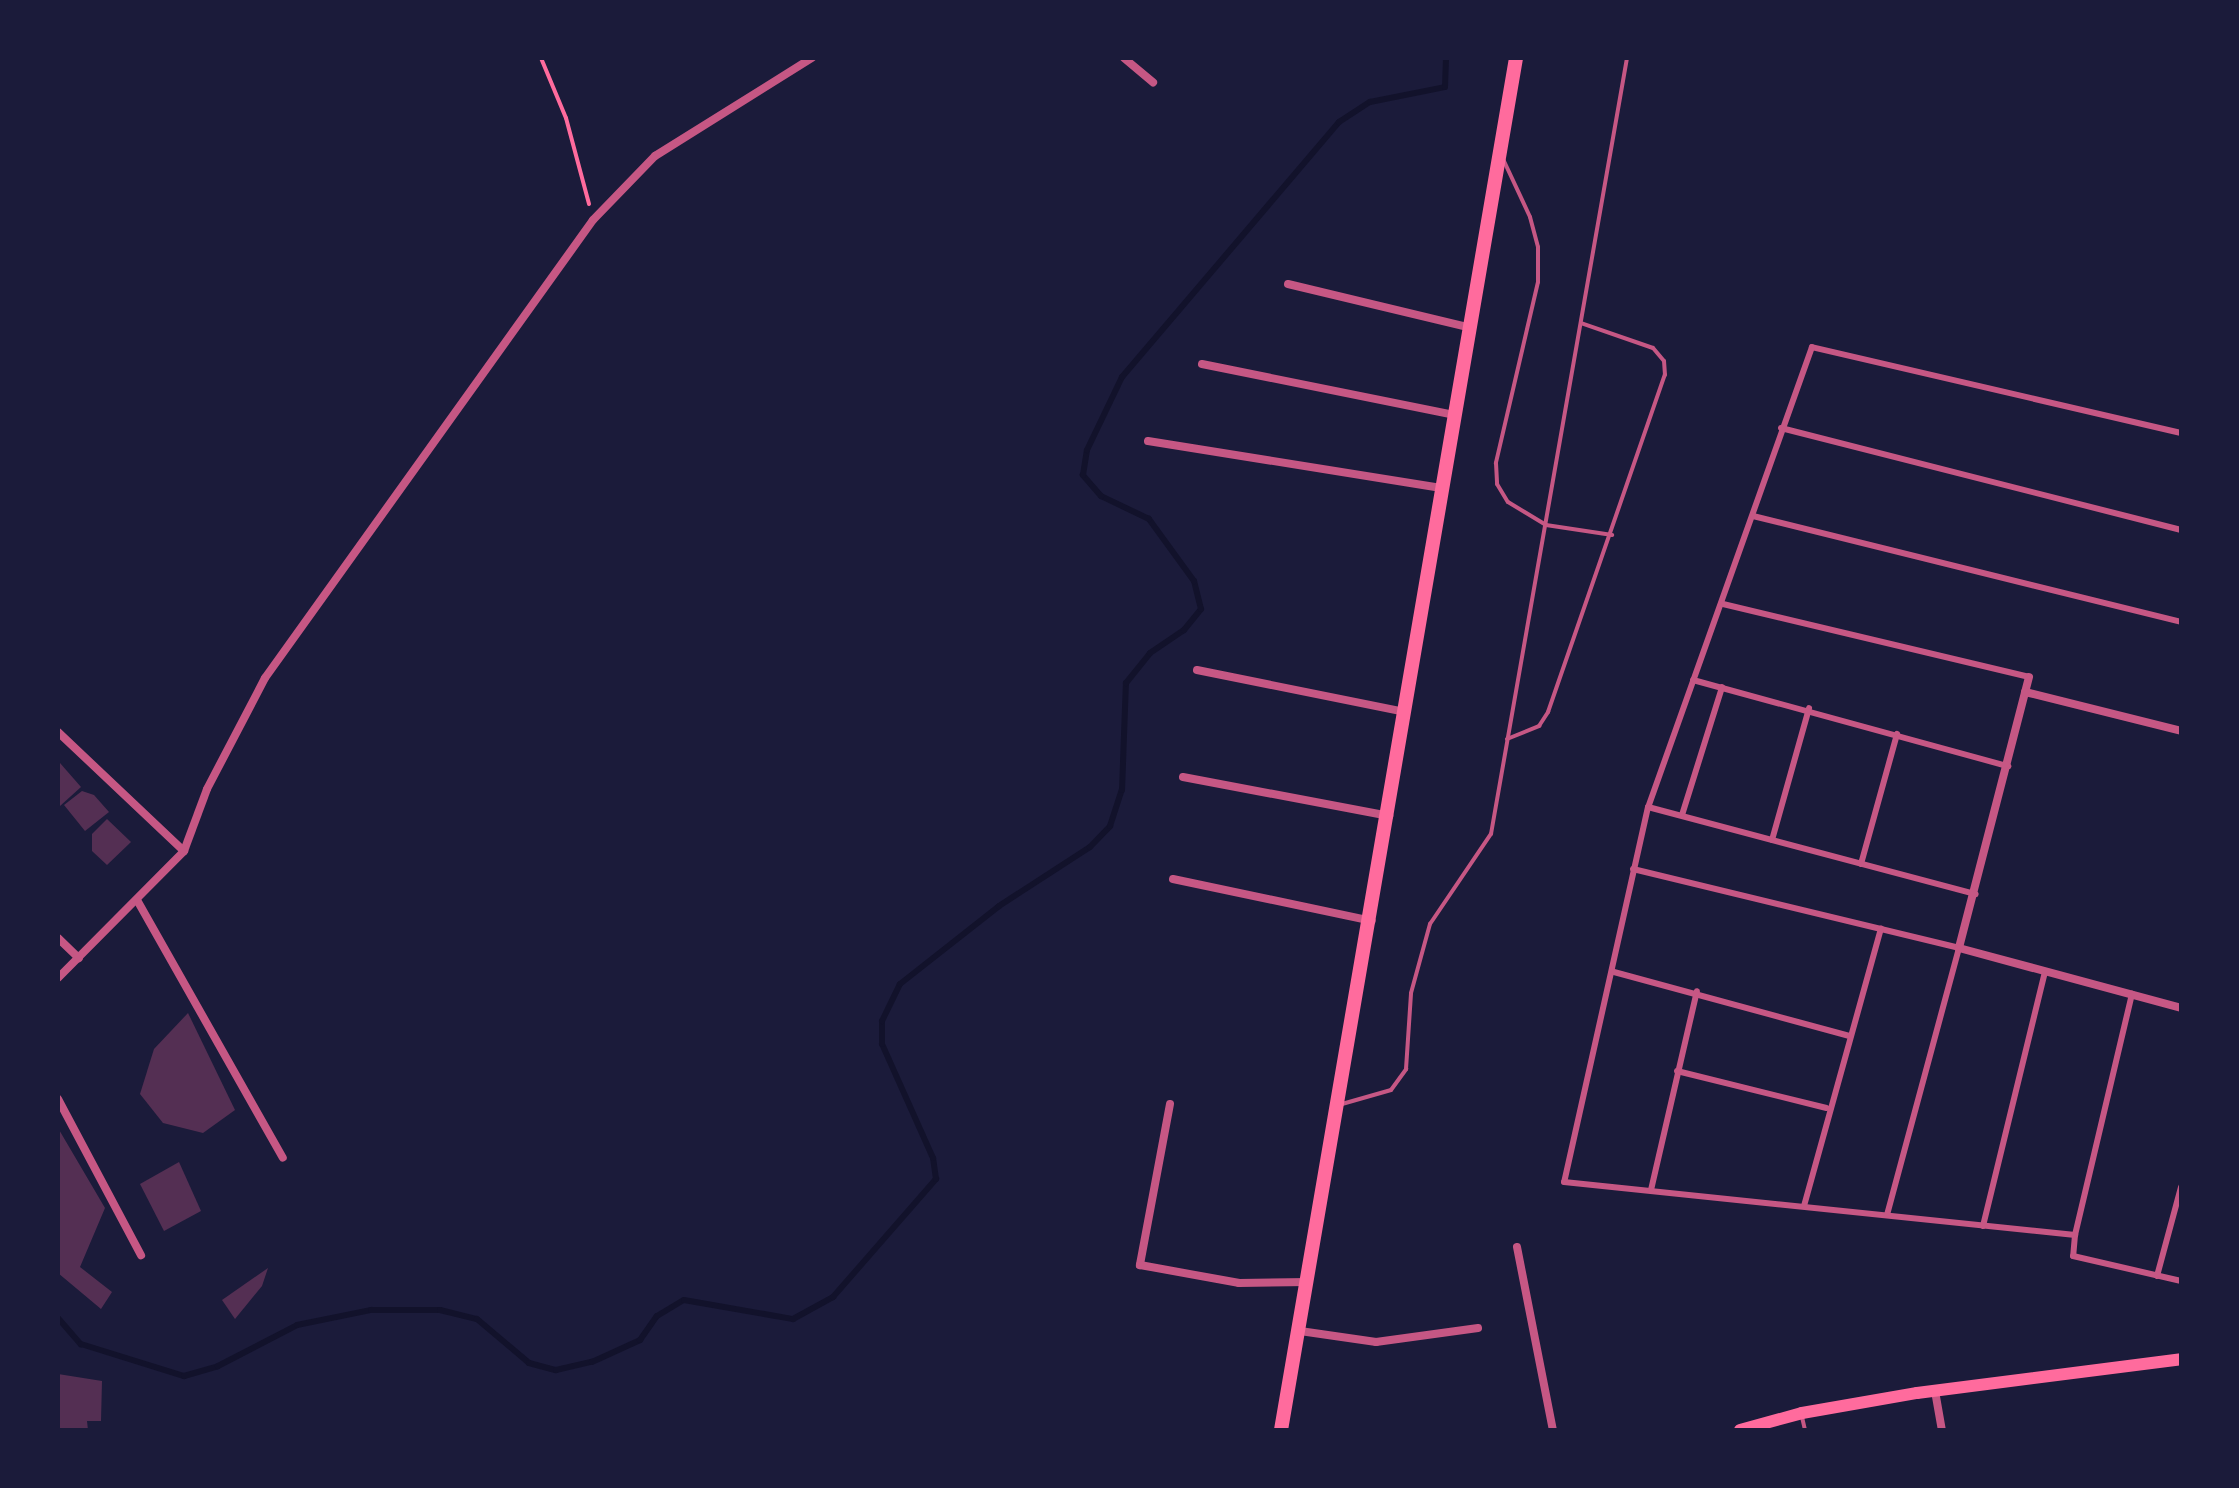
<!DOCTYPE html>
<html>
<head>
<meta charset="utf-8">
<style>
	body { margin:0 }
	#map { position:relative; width:2239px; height:1488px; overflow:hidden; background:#1b1b3a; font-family:"DejaVu Sans",sans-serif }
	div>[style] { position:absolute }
	.stream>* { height:6px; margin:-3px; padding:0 3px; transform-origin:3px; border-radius:3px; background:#12122b }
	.building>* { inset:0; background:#542f53 }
	.path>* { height:4px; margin:-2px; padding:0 2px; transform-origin:2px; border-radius:2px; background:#ff6b9d }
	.service>* { height:4px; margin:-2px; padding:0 2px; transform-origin:2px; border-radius:2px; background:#c65784 }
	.pedestrian>* { height:6px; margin:-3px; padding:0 3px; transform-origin:3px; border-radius:3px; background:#c65784 }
	.minor>* { height:8px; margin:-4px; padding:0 4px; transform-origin:4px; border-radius:4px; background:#c65784 }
	.secondary>* { height:12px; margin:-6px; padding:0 6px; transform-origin:6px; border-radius:6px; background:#ff6b9d }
	.primary>* { height:14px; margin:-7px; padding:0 7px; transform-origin:7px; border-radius:7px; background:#ff6b9d }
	span { translate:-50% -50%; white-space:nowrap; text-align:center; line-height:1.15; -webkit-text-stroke:7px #1b1b3a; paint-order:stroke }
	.frame { position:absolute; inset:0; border:60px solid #1b1b3a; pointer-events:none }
</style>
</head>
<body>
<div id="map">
	<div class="stream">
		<i style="left:58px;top:1318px;width:35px;rotate:49deg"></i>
		<i style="left:81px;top:1344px;width:108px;rotate:17.3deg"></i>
		<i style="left:184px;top:1376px;width:35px;rotate:-16deg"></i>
		<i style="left:218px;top:1366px;width:89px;rotate:-27.4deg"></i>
		<i style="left:297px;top:1325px;width:76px;rotate:-11.5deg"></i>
		<i style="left:371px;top:1310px;width:69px"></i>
		<i style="left:440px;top:1310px;width:38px;rotate:14deg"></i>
		<i style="left:477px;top:1319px;width:68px;rotate:40.2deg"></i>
		<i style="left:529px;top:1363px;width:28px;rotate:15deg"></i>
		<i style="left:556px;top:1370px;width:37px;rotate:-13deg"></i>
		<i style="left:592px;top:1362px;width:53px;rotate:-24.6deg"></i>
		<i style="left:640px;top:1340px;width:29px;rotate:-55deg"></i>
		<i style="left:657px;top:1316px;width:31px;rotate:-31deg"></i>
		<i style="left:684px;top:1300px;width:111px;rotate:9.9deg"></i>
		<i style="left:793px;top:1319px;width:46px;rotate:-28.8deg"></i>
		<i style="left:833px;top:1297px;width:157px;rotate:-48.9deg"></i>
		<i style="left:936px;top:1179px;width:21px;rotate:-98deg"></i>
		<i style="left:933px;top:1158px;width:125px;rotate:-114.1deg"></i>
		<i style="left:882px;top:1044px;width:23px;rotate:-90deg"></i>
		<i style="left:882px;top:1021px;width:41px;rotate:-64.1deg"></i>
		<i style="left:900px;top:984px;width:126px;rotate:-38.2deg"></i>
		<i style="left:999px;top:906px;width:108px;rotate:-33deg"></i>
		<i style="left:1090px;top:847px;width:29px;rotate:-46deg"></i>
		<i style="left:1110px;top:826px;width:38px;rotate:-72deg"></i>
		<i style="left:1122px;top:790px;width:107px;rotate:-87.9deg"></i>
		<i style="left:1126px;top:683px;width:38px;rotate:-51deg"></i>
		<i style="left:1150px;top:653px;width:41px;rotate:-34.1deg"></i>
		<i style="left:1184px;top:630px;width:27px;rotate:-51deg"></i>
		<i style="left:1201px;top:609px;width:29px;rotate:-104deg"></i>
		<i style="left:1194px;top:581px;width:77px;rotate:-126deg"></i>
		<i style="left:1149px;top:519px;width:53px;rotate:-154.4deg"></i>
		<i style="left:1101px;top:496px;width:28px;rotate:-131deg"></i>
		<i style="left:1083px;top:475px;width:25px;rotate:-81deg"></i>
		<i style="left:1087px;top:450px;width:81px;rotate:-64.4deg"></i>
		<i style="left:1122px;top:377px;width:335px;rotate:-49.6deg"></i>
		<i style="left:1339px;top:122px;width:37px;rotate:-33deg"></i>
		<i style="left:1370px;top:102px;width:76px;rotate:-11.3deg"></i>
		<i style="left:1445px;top:87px;width:29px;rotate:-88deg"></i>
	</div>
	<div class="building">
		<i style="clip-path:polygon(60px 763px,81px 787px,60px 806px,58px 804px)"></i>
		<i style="clip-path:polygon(82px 791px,94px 795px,109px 812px,85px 831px,64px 805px)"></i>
		<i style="clip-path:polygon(107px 819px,131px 842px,107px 865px,92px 851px,92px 834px)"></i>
		<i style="clip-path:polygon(188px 1013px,235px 1110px,203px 1133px,163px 1123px,140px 1094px,154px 1049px)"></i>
		<i style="clip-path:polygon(58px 1128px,105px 1208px,80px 1267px,112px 1292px,101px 1309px,58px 1273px)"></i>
		<i style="clip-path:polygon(179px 1162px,201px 1211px,164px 1231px,140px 1184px)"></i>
		<i style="clip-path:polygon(268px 1268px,262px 1286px,235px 1319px,222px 1300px)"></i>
		<i style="clip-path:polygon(58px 1374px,102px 1381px,101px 1421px,87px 1421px,88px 1430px,58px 1430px)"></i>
	</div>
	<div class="path">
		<i style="left:541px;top:58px;width:65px;rotate:67.4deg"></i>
		<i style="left:566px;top:118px;width:89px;rotate:75deg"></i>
	</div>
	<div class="service">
		<i style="left:1503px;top:159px;width:64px;rotate:65deg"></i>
		<i style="left:1530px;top:217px;width:31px;rotate:75deg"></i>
		<i style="left:1538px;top:247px;width:35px;rotate:90deg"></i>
		<i style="left:1538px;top:282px;width:186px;rotate:103.1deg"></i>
		<i style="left:1496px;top:463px;width:21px;rotate:87deg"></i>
		<i style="left:1497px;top:484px;width:21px;rotate:59deg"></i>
		<i style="left:1508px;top:502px;width:44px;rotate:31.2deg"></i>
		<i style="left:1546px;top:525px;width:67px;rotate:8.6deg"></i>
		<i style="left:1507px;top:739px;width:35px;rotate:-22deg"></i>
		<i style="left:1539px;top:726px;width:17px;rotate:-57deg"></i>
		<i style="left:1548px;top:712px;width:357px;rotate:-70.9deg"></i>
		<i style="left:1665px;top:375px;width:14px;rotate:-94deg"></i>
		<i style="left:1664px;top:361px;width:17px;rotate:-130deg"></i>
		<i style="left:1653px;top:348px;width:76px;rotate:-160.9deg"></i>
		<i style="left:1342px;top:1104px;width:51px;rotate:-15.9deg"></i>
		<i style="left:1391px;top:1090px;width:26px;rotate:-54deg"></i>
		<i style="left:1406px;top:1069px;width:76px;rotate:-86.2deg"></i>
		<i style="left:1411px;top:993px;width:72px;rotate:-74.6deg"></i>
		<i style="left:1430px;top:924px;width:109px;rotate:-55.9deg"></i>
		<i style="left:1491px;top:834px;width:788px;rotate:-80.06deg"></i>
		<i style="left:1802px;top:1417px;width:13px;rotate:77deg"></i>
	</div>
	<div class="pedestrian">
		<i style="left:1781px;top:428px;width:413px;rotate:14.3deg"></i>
		<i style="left:2181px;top:433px;width:379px;rotate:-166.9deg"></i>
		<i style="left:1812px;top:347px;width:488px;rotate:109.6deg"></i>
		<i style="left:1648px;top:807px;width:384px;rotate:102.6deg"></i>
		<i style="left:1564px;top:1182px;width:514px;rotate:5.92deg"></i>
		<i style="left:2075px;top:1235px;width:21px;rotate:95deg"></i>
		<i style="left:2073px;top:1256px;width:111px;rotate:13deg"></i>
		<i style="left:1753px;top:516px;width:441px;rotate:13.9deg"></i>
		<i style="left:1723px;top:604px;width:315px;rotate:13.4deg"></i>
		<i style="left:1693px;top:680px;width:327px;rotate:15.3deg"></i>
		<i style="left:1648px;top:807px;width:339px;rotate:14.9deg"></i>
		<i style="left:1682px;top:815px;width:134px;rotate:-72.6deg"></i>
		<i style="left:1772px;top:840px;width:137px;rotate:-74.3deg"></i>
		<i style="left:1861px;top:864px;width:135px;rotate:-74.5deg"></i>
		<i style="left:1633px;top:869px;width:335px;rotate:13.6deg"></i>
		<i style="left:1959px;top:948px;width:276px;rotate:105.1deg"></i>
		<i style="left:1614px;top:972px;width:245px;rotate:15.2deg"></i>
		<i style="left:1677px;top:1071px;width:154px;rotate:13.9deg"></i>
		<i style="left:1651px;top:1190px;width:204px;rotate:-77deg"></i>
		<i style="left:1804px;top:1206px;width:288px;rotate:-74.5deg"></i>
		<i style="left:1983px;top:1226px;width:262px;rotate:-76.3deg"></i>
		<i style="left:2075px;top:1235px;width:248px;rotate:-76.7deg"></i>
		<i style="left:2157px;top:1276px;width:92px;rotate:-74.9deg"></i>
	</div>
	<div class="minor">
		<i style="left:1124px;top:58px;width:38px;rotate:40deg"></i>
		<i style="left:1288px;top:284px;width:184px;rotate:13.5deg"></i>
		<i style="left:1202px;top:364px;width:257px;rotate:11.4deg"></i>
		<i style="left:1148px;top:441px;width:297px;rotate:9.1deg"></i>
		<i style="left:1197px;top:670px;width:213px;rotate:11.4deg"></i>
		<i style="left:2029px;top:677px;width:280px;rotate:104.5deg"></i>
		<i style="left:1959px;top:948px;width:230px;rotate:15.1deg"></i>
		<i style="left:2025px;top:692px;width:161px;rotate:14deg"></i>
		<i style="left:58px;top:732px;width:173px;rotate:43.4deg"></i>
		<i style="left:1183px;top:777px;width:210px;rotate:10.7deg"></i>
		<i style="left:1173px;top:879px;width:203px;rotate:11.9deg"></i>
		<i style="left:137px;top:900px;width:296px;rotate:60.5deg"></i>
		<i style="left:58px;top:938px;width:29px;rotate:44deg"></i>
		<i style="left:58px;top:978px;width:179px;rotate:-45.2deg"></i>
		<i style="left:184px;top:851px;width:66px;rotate:-69.6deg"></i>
		<i style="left:207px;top:789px;width:125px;rotate:-62.4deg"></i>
		<i style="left:265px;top:678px;width:563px;rotate:-54.39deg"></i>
		<i style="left:593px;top:220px;width:89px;rotate:-45.9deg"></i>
		<i style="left:655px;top:156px;width:185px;rotate:-32deg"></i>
		<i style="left:58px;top:1099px;width:177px;rotate:62deg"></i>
		<i style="left:1170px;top:1104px;width:164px;rotate:100.6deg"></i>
		<i style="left:1140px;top:1265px;width:101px;rotate:10.3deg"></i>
		<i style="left:1239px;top:1283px;width:69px;rotate:-0.8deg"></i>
		<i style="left:1517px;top:1247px;width:187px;rotate:78.9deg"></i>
		<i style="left:1300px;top:1331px;width:77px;rotate:8.2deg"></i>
		<i style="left:1376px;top:1342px;width:103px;rotate:-7.8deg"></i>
		<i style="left:1935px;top:1391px;width:40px;rotate:80deg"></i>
	</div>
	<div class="secondary">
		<i style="left:1740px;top:1430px;width:64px;rotate:-15.3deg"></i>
		<i style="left:1802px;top:1413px;width:117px;rotate:-9.9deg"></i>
		<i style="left:1917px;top:1393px;width:266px;rotate:-7.3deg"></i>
	</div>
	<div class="primary">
		<i style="left:1281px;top:1430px;width:1392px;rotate:-80.28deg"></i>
	</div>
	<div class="frame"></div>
</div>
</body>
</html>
